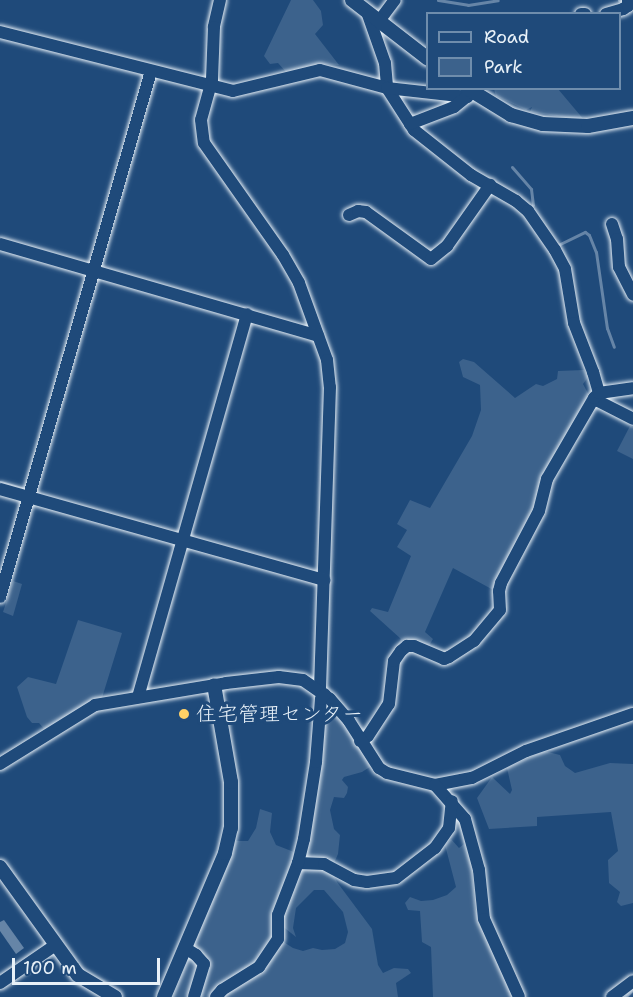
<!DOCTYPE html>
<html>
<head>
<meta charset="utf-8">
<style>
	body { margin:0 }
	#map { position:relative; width:633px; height:997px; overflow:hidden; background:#1f4a7a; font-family:"Shantell Sans","Klee One",sans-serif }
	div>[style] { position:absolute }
	.green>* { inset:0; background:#3c628c }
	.water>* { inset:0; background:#6685a7 }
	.stream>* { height:3px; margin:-1.5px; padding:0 1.5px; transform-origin:1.5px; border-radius:1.5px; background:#6685a7 }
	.roads { filter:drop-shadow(0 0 2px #e8f1f8) drop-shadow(0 0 2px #e8f1f8) }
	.minor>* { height:12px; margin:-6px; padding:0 6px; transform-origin:6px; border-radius:6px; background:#1f4a7a }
	.tertiary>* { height:14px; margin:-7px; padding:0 7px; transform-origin:7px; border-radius:7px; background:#1f4a7a }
	.dots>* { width:16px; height:16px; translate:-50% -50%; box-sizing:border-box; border:3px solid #1f4a7a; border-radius:50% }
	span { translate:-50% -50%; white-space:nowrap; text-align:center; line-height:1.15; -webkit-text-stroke:6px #1f4a7a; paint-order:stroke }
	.poi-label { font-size:21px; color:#e8f1f8 }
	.left { translate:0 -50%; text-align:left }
	.legend { position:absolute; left:426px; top:12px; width:195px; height:78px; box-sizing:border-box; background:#1f4a7a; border:2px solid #6f8dac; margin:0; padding:8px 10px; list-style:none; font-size:18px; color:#e8f1f8 }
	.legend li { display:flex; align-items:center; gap:12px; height:30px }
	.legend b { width:30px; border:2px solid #6f8dac }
	.scale { position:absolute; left:12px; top:958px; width:148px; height:27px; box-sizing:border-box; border:3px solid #e8f1f8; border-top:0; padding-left:8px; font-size:18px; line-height:21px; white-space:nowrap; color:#e8f1f8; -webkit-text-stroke:4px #1f4a7a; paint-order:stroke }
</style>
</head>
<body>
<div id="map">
	<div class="green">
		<i style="clip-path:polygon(291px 0,313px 0,321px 11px,323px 25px,315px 34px,339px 65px,320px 64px,286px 72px,278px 63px,270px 64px,264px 56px)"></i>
		<i style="clip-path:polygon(494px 89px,558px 89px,585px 121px,571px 121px,570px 118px,530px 112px,532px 107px,526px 110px,496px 96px)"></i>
		<i style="clip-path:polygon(463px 359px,474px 362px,515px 398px,536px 384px,543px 386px,557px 379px,558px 371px,584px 370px,588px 377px,583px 384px,591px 399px,539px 499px,497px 592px,453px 568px,425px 632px,433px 639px,428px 647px,389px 657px,401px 639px,370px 611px,372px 608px,388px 612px,411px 556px,397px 547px,407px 530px,397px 524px,410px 500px,430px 508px,472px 436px,481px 410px,480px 385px,463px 377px,459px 362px)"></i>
		<i style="clip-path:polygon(630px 426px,633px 427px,633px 459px,617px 451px)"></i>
		<i style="clip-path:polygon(13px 581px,22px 584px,13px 616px,3px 612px)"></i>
		<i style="clip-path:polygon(78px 620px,122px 633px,101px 701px,45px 730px,39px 723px,32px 723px,27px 717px,17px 687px,28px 677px,56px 684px)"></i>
		<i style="clip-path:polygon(330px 701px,350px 725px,373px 765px,362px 772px,344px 777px,342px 780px,348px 787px,347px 793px,344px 798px,334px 797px,330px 810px,334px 829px,340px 835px,338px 854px,331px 870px,337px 882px,372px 929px,378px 965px,383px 973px,394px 968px,408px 969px,411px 973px,396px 983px,398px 997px,173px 997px,236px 841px,248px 841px,256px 828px,260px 809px,272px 813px,270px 832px,276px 845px,294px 852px,297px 859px,272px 915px,276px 937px,293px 948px,303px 951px,313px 948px,322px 950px,335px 949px,345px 943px,348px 932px,343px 912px,324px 890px,314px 890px,296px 908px,293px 928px,296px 937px,281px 925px,282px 911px,303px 860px,310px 831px,327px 708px)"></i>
		<i style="clip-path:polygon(544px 751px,560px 755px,565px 766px,575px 773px,610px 763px,633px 764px,633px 903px,621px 906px,617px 902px,620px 892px,609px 883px,608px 860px,618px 851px,611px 812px,537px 817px,537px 826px,489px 829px,477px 798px,492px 777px,510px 794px,512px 790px,507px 768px)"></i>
		<i style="clip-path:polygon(458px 811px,470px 848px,475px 909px,515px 997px,433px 997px,431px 947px,422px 942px,420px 911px,408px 910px,405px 903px,410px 897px,421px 901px,433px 900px,447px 895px,456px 887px,445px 845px,451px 839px,459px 848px,464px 844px,456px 815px)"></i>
	</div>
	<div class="water">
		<i style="clip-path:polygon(4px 920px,24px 948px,16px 954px,0 931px,0 922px)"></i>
	</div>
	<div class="stream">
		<i style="left:438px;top:0;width:30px;rotate:9deg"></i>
		<i style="left:468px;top:5px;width:30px;rotate:-9deg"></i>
		<i style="left:619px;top:0;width:3px;rotate:18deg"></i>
		<i style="left:512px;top:167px;width:29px;rotate:49deg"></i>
		<i style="left:531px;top:189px;width:16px;rotate:83deg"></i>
		<i style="left:558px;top:245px;width:30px;rotate:-26deg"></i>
		<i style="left:585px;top:232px;width:5px;rotate:37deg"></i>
		<i style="left:589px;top:235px;width:18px;rotate:68deg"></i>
		<i style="left:596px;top:252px;width:77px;rotate:81.8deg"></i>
		<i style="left:607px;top:328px;width:20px;rotate:70deg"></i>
		<i style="left:0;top:482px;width:26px;rotate:16deg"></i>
		<i style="left:625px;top:997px;width:11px;rotate:-45deg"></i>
	</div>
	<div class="roads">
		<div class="minor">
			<i style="left:220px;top:0;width:28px;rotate:103deg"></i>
			<i style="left:214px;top:27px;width:53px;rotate:92.2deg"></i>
			<i style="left:212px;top:80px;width:41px;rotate:105.4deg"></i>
			<i style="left:201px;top:120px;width:23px;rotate:83deg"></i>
			<i style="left:204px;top:143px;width:137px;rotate:54.8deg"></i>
			<i style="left:283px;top:255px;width:32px;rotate:60deg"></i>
			<i style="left:299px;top:283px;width:82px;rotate:70deg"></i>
			<i style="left:327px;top:360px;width:27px;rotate:84deg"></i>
			<i style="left:330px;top:387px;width:303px;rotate:91.9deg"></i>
			<i style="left:367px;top:12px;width:54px;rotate:70.6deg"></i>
			<i style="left:385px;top:63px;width:25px;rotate:85deg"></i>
			<i style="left:387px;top:88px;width:50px;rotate:57.3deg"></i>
			<i style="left:414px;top:130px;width:73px;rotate:38.3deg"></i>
			<i style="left:471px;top:175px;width:52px;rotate:30deg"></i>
			<i style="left:516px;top:201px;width:16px;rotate:40deg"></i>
			<i style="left:528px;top:211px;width:47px;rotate:55.3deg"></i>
			<i style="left:555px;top:250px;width:21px;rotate:62deg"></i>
			<i style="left:565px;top:269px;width:55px;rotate:80.5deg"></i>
			<i style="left:574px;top:323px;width:53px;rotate:68.8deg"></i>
			<i style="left:593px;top:372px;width:22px;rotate:74deg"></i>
			<i style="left:599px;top:393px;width:8px;rotate:97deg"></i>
			<i style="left:598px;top:401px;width:39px;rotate:27deg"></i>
			<i style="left:581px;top:14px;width:4px"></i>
			<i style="left:606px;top:14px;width:18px;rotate:-16deg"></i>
			<i style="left:623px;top:9px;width:6px;rotate:-31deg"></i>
			<i style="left:628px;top:6px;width:6px;rotate:-90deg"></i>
			<i style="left:379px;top:21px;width:26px;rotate:-53deg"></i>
			<i style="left:0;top:32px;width:240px;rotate:14.2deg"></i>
			<i style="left:233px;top:91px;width:89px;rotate:-13.6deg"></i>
			<i style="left:320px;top:70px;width:69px;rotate:15deg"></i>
			<i style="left:387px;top:88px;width:81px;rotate:6.4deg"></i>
			<i style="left:410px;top:124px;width:47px;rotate:-21.1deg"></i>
			<i style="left:454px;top:107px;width:19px;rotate:-39deg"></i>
			<i style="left:349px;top:215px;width:10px;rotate:-24deg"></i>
			<i style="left:358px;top:211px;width:8px;rotate:7deg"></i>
			<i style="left:366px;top:212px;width:80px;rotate:35.9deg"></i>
			<i style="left:431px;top:259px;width:21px;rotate:-39deg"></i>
			<i style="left:447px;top:246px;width:75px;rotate:-54.8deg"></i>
			<i style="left:612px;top:224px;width:16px;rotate:72deg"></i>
			<i style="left:617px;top:239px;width:28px;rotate:86deg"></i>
			<i style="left:619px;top:267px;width:31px;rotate:63deg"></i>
			<i style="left:0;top:244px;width:331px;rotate:16.1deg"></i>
			<i style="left:0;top:489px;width:337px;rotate:15.7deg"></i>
			<i style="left:0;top:597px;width:547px;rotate:-73.98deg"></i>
			<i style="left:138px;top:697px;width:398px;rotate:-74.1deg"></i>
			<i style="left:360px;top:741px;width:9px;rotate:-32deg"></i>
			<i style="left:368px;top:736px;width:38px;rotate:-57deg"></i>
			<i style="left:389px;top:704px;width:43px;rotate:-83.4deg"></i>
			<i style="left:394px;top:661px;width:12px;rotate:-55deg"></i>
			<i style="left:401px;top:651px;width:8px;rotate:-40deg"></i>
			<i style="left:407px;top:646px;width:7px"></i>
			<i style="left:414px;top:646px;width:33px;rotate:23deg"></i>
			<i style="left:444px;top:659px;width:5px;rotate:-22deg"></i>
			<i style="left:449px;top:657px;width:30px;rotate:-33deg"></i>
			<i style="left:474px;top:641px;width:40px;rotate:-50deg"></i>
			<i style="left:500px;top:610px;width:19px;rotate:-93deg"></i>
			<i style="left:499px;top:591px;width:8px;rotate:-76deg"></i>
			<i style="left:501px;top:583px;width:81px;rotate:-62.2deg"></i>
			<i style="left:539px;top:511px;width:33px;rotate:-76deg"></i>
			<i style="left:547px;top:479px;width:94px;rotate:-59.9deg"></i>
			<i style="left:594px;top:398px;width:7px;rotate:-45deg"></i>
			<i style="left:599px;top:393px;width:34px;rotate:-8deg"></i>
			<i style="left:0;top:764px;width:112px;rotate:-31.8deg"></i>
			<i style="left:95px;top:705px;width:133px;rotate:-9.5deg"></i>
			<i style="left:226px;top:683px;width:53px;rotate:-6.5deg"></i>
			<i style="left:279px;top:677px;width:24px;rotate:7deg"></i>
			<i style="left:303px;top:680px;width:33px;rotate:35deg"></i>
			<i style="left:330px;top:699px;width:29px;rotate:49deg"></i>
			<i style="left:349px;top:721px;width:56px;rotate:57.4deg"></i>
			<i style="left:379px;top:768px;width:9px;rotate:32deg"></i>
			<i style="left:387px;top:773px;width:49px;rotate:14deg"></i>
			<i style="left:435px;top:785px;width:38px;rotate:-11deg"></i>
			<i style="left:472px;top:778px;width:60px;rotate:-26.6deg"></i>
			<i style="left:526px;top:751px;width:113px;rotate:-19.1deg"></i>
			<i style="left:435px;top:785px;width:45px;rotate:48.6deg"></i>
			<i style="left:465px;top:819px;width:53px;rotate:74.6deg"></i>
			<i style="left:479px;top:870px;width:49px;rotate:84.2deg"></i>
			<i style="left:484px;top:919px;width:85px;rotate:65.8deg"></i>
			<i style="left:298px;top:863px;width:26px;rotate:2deg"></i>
			<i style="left:324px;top:864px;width:34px;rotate:28deg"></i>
			<i style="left:354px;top:880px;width:13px;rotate:9deg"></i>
			<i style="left:367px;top:882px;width:29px;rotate:-8deg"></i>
			<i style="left:396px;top:878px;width:49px;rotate:-37.6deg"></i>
			<i style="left:435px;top:848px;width:24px;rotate:-55deg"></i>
			<i style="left:449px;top:828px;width:27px;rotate:-84deg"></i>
			<i style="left:185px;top:948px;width:13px;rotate:32deg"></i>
			<i style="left:196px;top:955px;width:12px;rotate:48deg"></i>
			<i style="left:204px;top:964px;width:34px;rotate:107deg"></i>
			<i style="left:0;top:983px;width:65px;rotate:-34.4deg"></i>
			<i style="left:216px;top:997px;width:9px;rotate:-49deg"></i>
			<i style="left:222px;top:990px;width:44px;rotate:-31.9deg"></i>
			<i style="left:259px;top:967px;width:34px;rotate:-56deg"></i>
			<i style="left:278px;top:939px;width:24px;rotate:-90deg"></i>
			<i style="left:278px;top:915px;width:56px;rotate:-69deg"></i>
			<i style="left:298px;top:863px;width:25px;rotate:-76deg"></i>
			<i style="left:304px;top:839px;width:78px;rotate:-81.1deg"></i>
			<i style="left:316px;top:762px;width:63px;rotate:-85.5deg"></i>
			<i style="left:321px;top:699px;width:6px;rotate:-51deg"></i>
			<i style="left:612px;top:997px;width:26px;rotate:-37deg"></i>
		</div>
		<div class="tertiary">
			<i style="left:352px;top:0;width:96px;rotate:37.8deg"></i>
			<i style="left:467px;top:88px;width:52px;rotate:31.5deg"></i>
			<i style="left:511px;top:115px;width:33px;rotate:16deg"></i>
			<i style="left:543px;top:124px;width:45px;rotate:2.5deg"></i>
			<i style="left:588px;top:126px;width:46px;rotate:-10.1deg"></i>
			<i style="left:0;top:867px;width:133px;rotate:54.2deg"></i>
			<i style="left:78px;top:975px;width:43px;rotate:30.7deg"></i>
			<i style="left:164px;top:997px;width:156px;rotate:-67deg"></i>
			<i style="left:225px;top:853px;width:26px;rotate:-77deg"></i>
			<i style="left:231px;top:828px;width:46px;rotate:-90deg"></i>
			<i style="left:231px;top:782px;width:98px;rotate:-99.9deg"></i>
		</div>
	</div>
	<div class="dots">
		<i style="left:184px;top:714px;background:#ffd166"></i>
	</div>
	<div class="poi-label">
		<span class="left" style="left:196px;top:714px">住宅管理センター</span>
	</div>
	<ul class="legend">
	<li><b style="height:8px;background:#1f4a7a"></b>Road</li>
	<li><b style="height:16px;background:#3c628c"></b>Park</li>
	</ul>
	<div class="scale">100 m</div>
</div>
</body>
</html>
